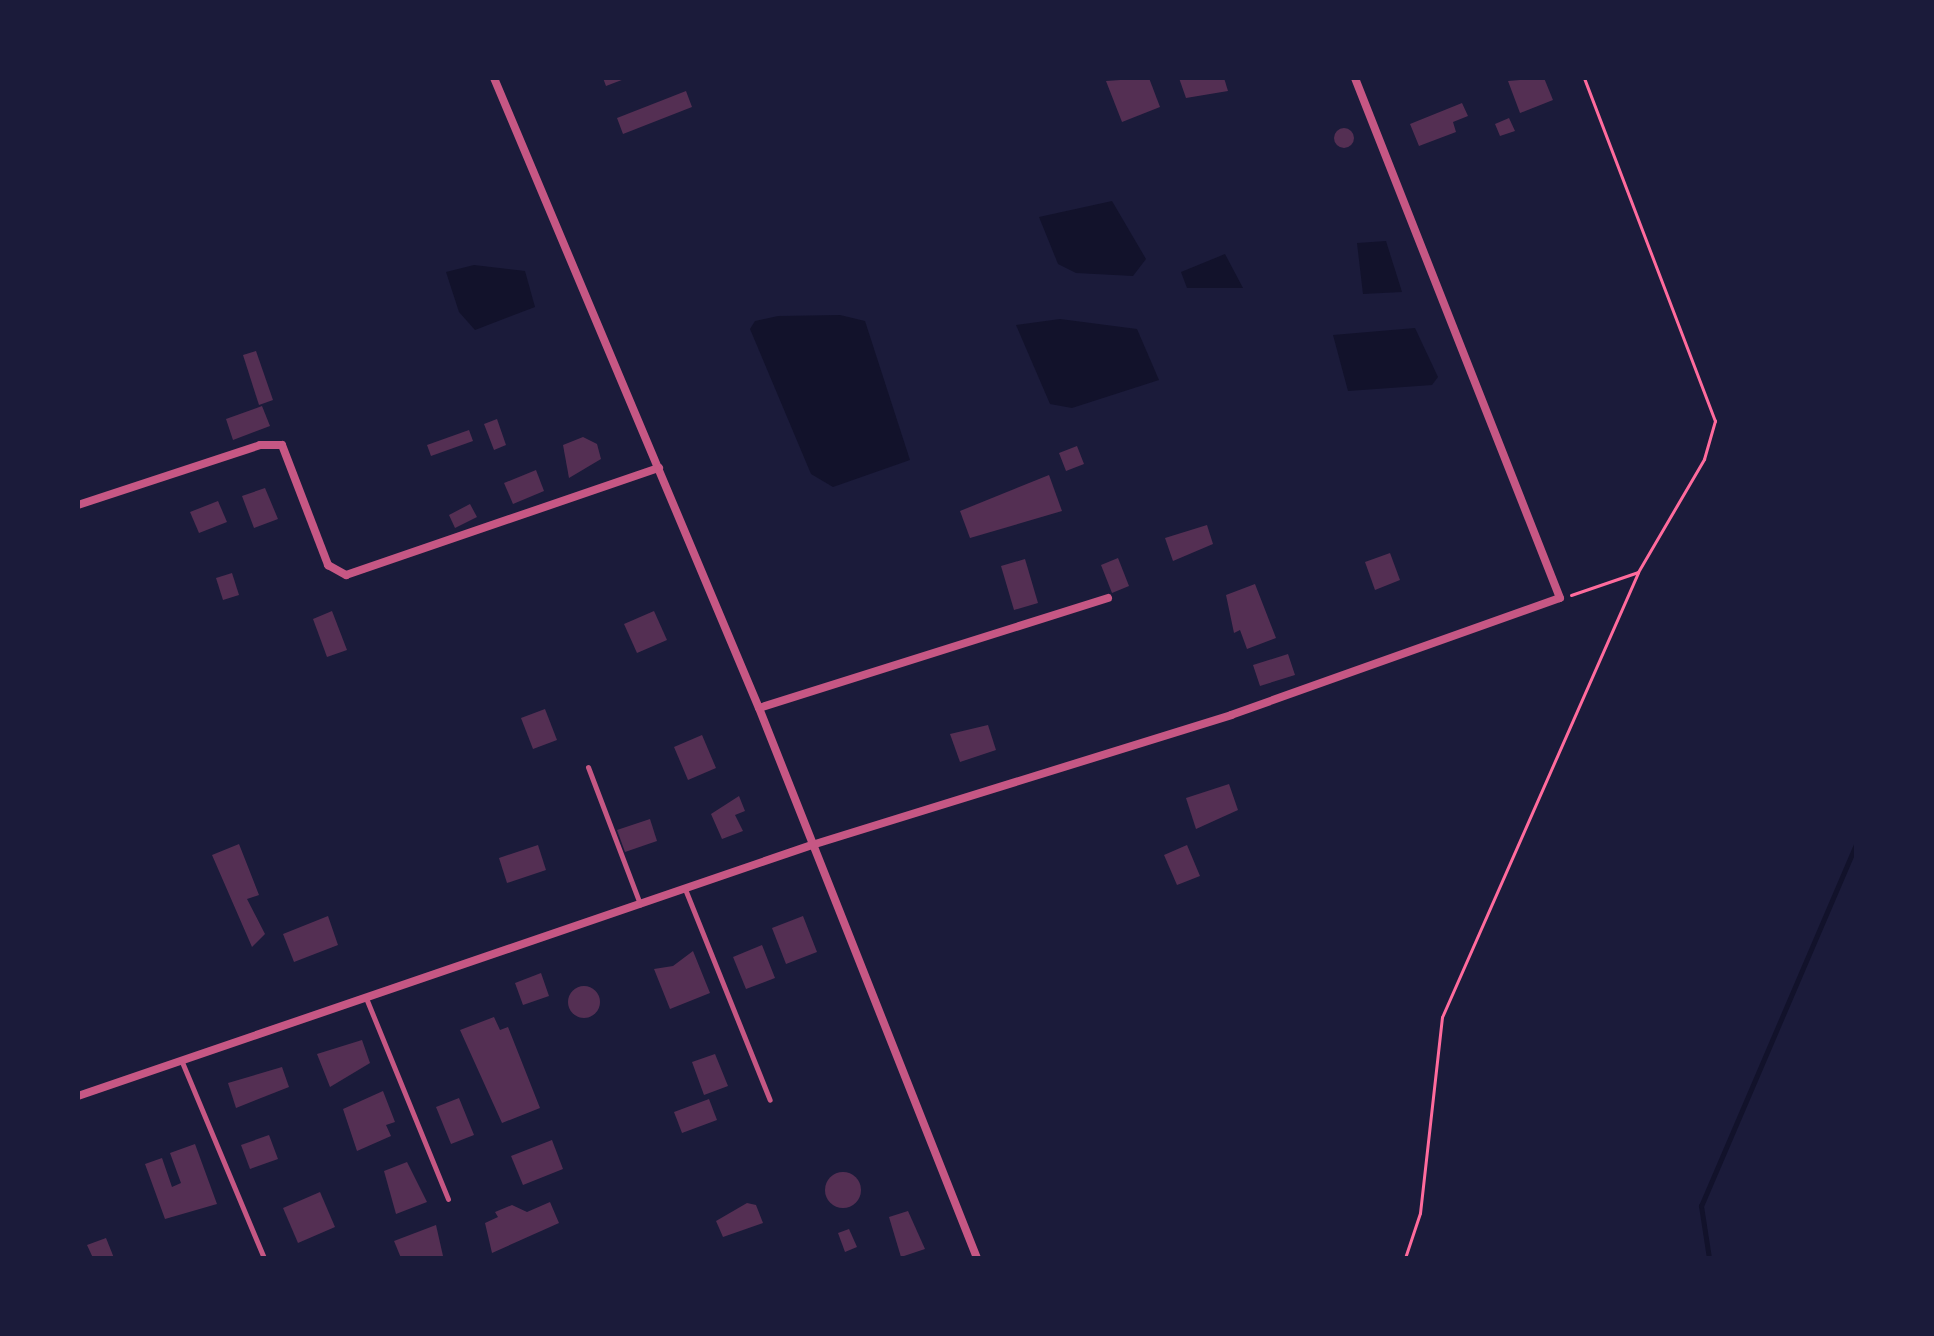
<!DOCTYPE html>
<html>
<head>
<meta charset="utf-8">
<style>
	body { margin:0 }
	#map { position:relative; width:1934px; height:1336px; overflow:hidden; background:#1b1b3a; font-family:"Times New Roman",serif }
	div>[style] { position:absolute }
	.water>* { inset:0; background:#12122b }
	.stream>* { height:5px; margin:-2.5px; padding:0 2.5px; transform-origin:2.5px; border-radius:2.5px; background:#12122b }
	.building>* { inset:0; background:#542f53 }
	.round { border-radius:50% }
	.path>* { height:3px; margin:-1.5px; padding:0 1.5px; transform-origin:1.5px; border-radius:1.5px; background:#ff6b9d }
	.service>* { height:5px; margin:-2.5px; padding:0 2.5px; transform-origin:2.5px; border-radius:2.5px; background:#c65784 }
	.minor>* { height:8px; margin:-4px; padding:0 4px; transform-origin:4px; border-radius:4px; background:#c65784 }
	span { translate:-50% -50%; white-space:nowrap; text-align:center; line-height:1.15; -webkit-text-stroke:6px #1b1b3a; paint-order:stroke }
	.frame { position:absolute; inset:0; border:80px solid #1b1b3a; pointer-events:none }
</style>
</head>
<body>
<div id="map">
	<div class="water">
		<i style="clip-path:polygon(1112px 201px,1146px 259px,1133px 276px,1076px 273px,1058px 264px,1039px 217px)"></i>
		<i style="clip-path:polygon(1386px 241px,1402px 292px,1363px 294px,1357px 243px)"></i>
		<i style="clip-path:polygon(1225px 254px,1243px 288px,1187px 288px,1181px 272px)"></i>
		<i style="clip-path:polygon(474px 265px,525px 271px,535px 307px,475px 330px,459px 312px,446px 272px)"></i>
		<i style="clip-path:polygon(840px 315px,865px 321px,910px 460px,833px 487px,811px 474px,750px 329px,755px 321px,778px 316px)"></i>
		<i style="clip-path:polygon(1060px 319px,1137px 329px,1159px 380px,1072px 408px,1050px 404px,1016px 325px)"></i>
		<i style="clip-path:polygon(1415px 328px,1438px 377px,1432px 385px,1348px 391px,1333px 335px)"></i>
	</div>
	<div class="stream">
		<i style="left:1709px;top:1258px;width:53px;rotate:-98.7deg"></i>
		<i style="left:1701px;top:1206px;width:393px;rotate:-66.8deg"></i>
	</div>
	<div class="building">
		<i style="clip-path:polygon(603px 78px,627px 78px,606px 86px)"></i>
		<i style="clip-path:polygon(1149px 78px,1160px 107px,1122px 122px,1106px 81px)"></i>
		<i style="clip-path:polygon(1179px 78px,1224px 78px,1228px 91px,1186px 98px)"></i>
		<i style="clip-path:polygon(1544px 78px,1553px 100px,1520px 113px,1508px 81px)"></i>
		<i style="clip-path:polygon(686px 91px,692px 107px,623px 134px,617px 118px)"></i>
		<i style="clip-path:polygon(1462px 103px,1468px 116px,1453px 122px,1456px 132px,1419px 146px,1410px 124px)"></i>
		<i style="clip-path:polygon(1509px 118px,1515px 131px,1500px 136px,1495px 124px)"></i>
		<i class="round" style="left:1334px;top:128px;width:20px;height:20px"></i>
		<i style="clip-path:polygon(256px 351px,273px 400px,259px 405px,243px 355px)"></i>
		<i style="clip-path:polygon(262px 406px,270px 426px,233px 440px,226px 419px)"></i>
		<i style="clip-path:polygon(497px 419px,506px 445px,494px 450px,484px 424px)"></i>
		<i style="clip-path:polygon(469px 430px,473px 441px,431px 456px,427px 445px)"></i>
		<i style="clip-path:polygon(583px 437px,597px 444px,601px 459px,569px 478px,563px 445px)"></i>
		<i style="clip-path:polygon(1077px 446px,1084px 464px,1066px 471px,1059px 453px)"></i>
		<i style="clip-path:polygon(536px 470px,544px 491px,513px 504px,504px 483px)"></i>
		<i style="clip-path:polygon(1049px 475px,1062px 511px,970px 538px,960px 511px)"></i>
		<i style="clip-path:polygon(265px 488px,278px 519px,254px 528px,242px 496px)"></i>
		<i style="clip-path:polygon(218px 501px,227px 522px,199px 533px,190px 512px)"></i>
		<i style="clip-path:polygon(470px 504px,477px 517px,455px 528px,449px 515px)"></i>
		<i style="clip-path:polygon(1207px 525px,1213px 544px,1173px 561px,1165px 538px)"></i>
		<i style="clip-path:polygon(1390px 553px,1400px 580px,1375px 590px,1365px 562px)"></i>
		<i style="clip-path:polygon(1118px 558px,1129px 586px,1112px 593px,1101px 565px)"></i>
		<i style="clip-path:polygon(1025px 559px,1038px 603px,1014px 610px,1001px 566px)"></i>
		<i style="clip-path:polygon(232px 573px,239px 595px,223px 600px,216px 578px)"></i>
		<i style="clip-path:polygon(1255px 584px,1276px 638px,1247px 649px,1240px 630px,1234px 633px,1226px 595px)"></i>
		<i style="clip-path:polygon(332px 611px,347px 650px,327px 657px,313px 619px)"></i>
		<i style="clip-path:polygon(654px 611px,667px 640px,637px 653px,624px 624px)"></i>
		<i style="clip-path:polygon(1288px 654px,1295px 675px,1260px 686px,1253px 665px)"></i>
		<i style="clip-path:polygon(545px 709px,557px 740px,533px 749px,521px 718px)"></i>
		<i style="clip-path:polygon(988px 725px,996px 750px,960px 762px,950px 734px)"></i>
		<i style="clip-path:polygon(702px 735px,716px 768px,688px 780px,674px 747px)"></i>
		<i style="clip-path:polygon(1229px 784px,1238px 810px,1196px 829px,1186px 798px)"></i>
		<i style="clip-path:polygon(739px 796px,745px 811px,735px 815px,743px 831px,722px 839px,711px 814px)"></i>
		<i style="clip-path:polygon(650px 819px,657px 841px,625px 852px,617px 830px)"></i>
		<i style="clip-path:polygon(239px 844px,259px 895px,247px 899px,265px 934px,252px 947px,212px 855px)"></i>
		<i style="clip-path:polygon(538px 845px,546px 870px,507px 883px,499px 858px)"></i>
		<i style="clip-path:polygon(1187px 845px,1200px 876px,1177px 885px,1164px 855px)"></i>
		<i style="clip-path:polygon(328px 916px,338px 945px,294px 962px,283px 934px)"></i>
		<i style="clip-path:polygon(803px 916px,817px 952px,786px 964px,772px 928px)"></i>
		<i style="clip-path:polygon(762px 945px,775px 978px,746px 989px,733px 957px)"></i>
		<i style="clip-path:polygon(693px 951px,710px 993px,670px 1009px,654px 969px,673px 966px)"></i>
		<i style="clip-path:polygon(541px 973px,549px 996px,523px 1005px,515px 983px)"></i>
		<i class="round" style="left:568px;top:986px;width:32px;height:32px"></i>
		<i style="clip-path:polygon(494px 1017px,500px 1030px,508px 1027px,540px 1108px,502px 1123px,460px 1030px)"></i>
		<i style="clip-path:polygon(362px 1040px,370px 1063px,330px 1087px,317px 1054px)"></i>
		<i style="clip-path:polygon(715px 1054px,728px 1086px,704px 1095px,692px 1062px)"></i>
		<i style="clip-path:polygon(282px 1067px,289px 1087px,236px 1108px,228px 1083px)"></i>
		<i style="clip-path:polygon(383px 1091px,395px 1122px,386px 1125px,391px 1136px,357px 1151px,343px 1109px)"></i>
		<i style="clip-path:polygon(459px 1098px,474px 1135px,451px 1144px,436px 1107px)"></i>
		<i style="clip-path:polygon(709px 1099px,717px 1120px,682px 1133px,674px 1112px)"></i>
		<i style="clip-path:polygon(269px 1135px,278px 1159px,250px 1169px,241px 1145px)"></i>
		<i style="clip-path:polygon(552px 1140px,563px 1169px,523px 1185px,511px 1156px)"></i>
		<i style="clip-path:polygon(195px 1144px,217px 1204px,165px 1219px,145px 1164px,162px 1158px,172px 1187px,181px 1183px,170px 1153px)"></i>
		<i style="clip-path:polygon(407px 1162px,427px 1202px,396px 1214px,384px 1171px)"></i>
		<i class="round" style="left:825px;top:1172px;width:36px;height:36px"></i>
		<i style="clip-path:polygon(320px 1192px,335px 1227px,298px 1243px,283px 1208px)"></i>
		<i style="clip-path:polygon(550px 1202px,559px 1223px,492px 1253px,485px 1223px,498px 1217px,495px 1212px,512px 1205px,527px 1212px)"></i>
		<i style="clip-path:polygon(747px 1203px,756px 1205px,763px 1223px,723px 1237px,716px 1221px)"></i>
		<i style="clip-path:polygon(908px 1211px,925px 1249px,901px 1257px,889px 1217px)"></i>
		<i style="clip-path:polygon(436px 1225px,443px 1256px,401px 1258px,394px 1241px)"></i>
		<i style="clip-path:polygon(849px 1229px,857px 1247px,845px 1252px,838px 1233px)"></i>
		<i style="clip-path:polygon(106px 1238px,114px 1258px,93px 1258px,87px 1245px)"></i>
	</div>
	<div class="path">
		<i style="left:1571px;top:595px;width:71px;rotate:-18.9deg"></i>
		<i style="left:1405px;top:1258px;width:47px;rotate:-71.6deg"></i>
		<i style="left:1420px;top:1213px;width:197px;rotate:-83.6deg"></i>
		<i style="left:1442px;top:1017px;width:486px;rotate:-66.2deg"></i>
		<i style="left:1638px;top:572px;width:131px;rotate:-59.7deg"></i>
		<i style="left:1704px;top:459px;width:40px;rotate:-74deg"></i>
		<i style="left:1715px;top:421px;width:367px;rotate:-110.9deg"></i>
	</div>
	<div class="service">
		<i style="left:588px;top:767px;width:147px;rotate:69.2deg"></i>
		<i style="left:685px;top:889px;width:227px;rotate:68.1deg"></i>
		<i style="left:366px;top:998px;width:217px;rotate:67.8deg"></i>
		<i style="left:182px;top:1062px;width:212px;rotate:67.3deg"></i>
	</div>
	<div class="minor">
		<i style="left:494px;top:78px;width:683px;rotate:67.19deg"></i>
		<i style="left:759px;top:708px;width:592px;rotate:68.38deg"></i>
		<i style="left:78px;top:505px;width:192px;rotate:-18.2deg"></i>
		<i style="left:260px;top:445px;width:22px"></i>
		<i style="left:282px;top:445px;width:129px;rotate:69deg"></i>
		<i style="left:328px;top:565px;width:21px;rotate:29deg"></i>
		<i style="left:346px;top:575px;width:331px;rotate:-18.9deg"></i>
		<i style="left:759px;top:708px;width:366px;rotate:-17.5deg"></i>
		<i style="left:78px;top:1096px;width:776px;rotate:-18.88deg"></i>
		<i style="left:812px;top:845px;width:439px;rotate:-17.2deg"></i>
		<i style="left:1231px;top:715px;width:349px;rotate:-19.6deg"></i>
		<i style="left:1560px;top:598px;width:559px;rotate:-111.52deg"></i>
	</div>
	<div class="frame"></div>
</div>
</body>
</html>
